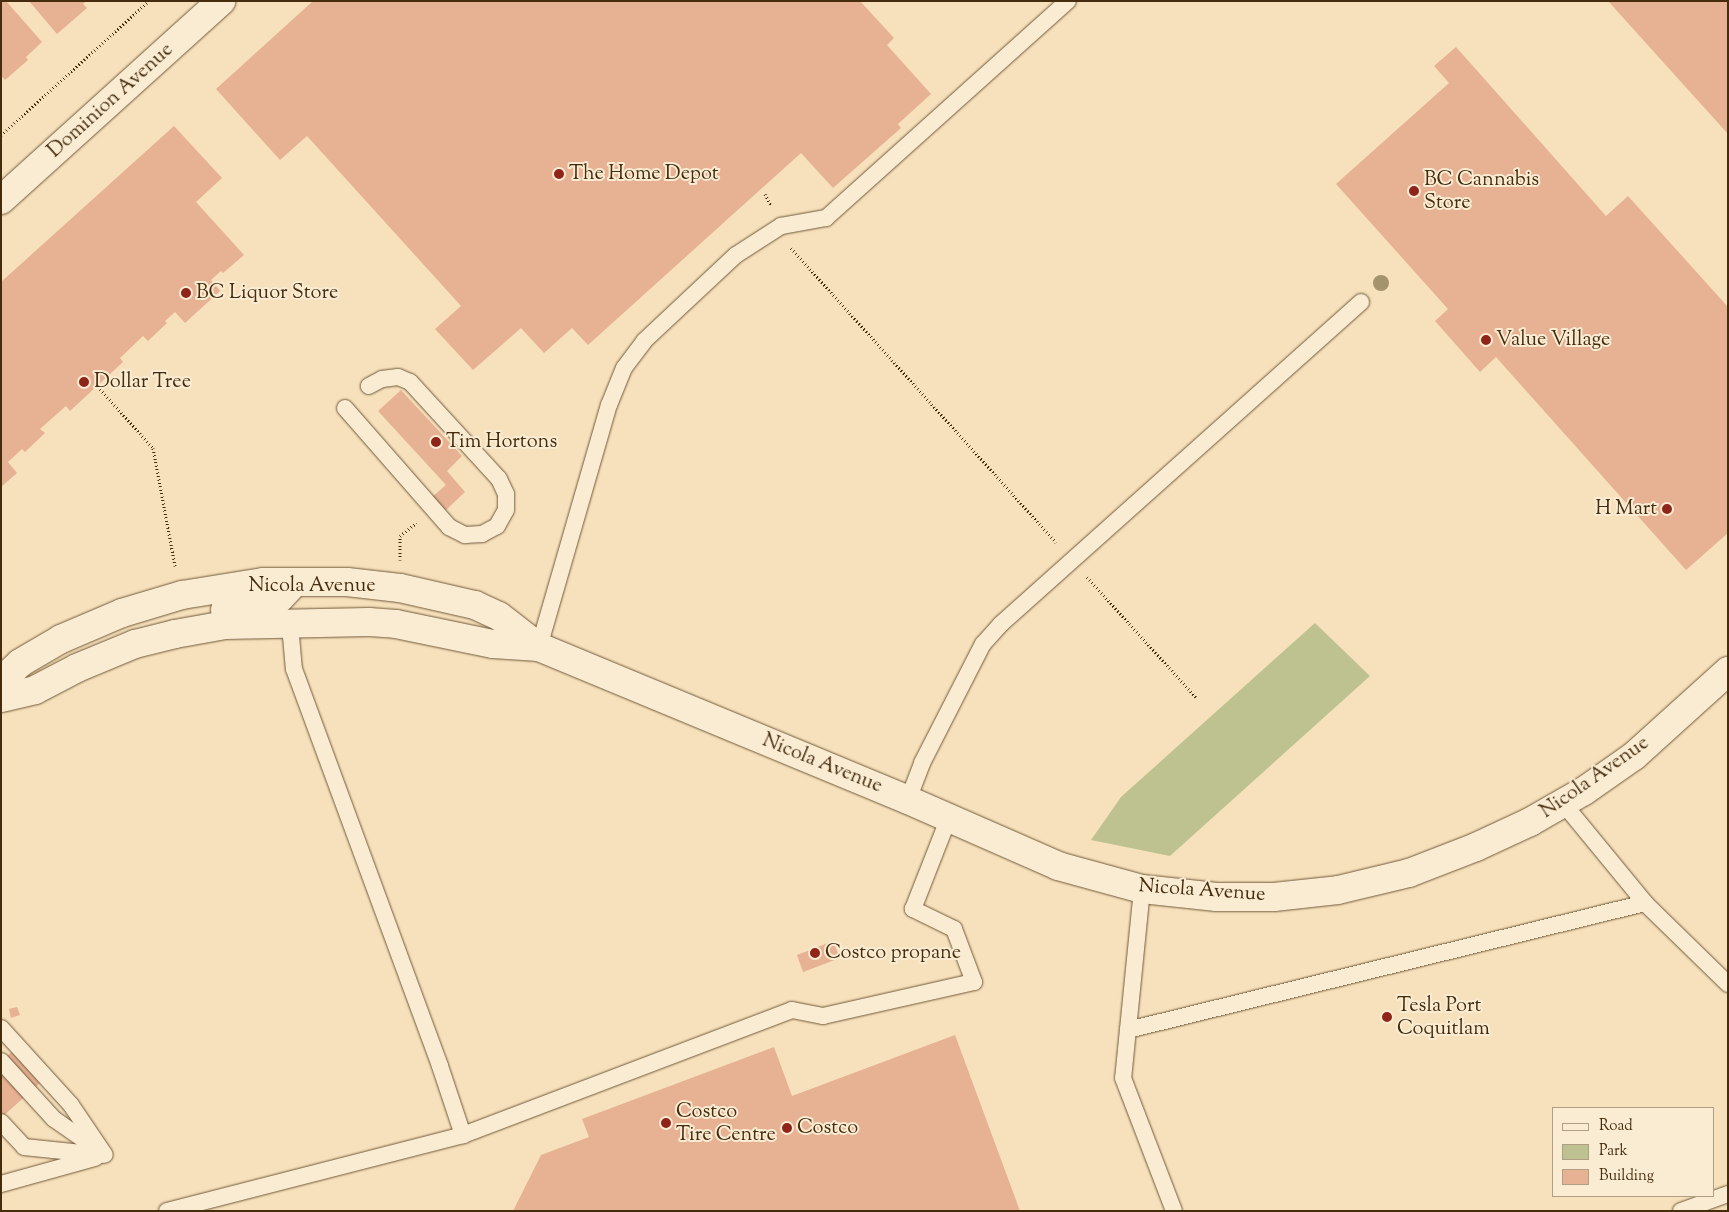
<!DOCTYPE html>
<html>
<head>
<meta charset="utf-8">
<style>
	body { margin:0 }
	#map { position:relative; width:1729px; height:1212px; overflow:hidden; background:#f7e1bc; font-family:"Sorts Mill Goudy",serif }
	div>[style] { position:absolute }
	.green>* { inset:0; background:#bdc290 }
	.building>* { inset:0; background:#e7b194 }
	.path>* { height:3px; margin-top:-1.5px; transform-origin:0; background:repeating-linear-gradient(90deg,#442c0d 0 1px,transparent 0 3.5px) }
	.roads { filter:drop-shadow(0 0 1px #715939) drop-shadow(0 0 1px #715939) }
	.service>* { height:16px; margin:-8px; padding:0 8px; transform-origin:8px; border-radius:8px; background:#faecd3 }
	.tertiary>* { height:28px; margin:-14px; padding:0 14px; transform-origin:14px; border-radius:14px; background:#faecd3 }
	.secondary>* { height:28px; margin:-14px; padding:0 14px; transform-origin:14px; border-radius:14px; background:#faecd3 }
	.trees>* { width:16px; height:16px; margin:-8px; border-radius:50%; background:#a5926e }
	.dots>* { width:14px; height:14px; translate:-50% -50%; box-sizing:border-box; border:2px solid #faecd3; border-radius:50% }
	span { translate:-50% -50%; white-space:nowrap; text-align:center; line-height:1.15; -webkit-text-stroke:4px #faecd3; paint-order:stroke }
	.street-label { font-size:20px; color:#442c0d }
	.poi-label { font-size:20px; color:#442c0d }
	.left { translate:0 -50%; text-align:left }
	.right { translate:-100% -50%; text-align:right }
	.frame { position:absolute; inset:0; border:2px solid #442c0d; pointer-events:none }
	.legend { position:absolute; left:1552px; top:1107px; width:162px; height:90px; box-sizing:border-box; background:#faecd3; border:1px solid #b19f84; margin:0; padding:6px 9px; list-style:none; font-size:15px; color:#442c0d }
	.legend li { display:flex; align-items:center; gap:10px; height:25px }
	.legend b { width:25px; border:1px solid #b19f84 }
</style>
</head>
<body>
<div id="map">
	<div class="green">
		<i style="clip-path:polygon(1315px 623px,1370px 676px,1170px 856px,1091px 840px,1121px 797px)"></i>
	</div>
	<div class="building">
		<i style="clip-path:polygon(1px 1px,6px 1px,42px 42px,26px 57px,28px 60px,5px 80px,1px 76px)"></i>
		<i style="clip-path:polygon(29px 1px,86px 1px,83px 4px,87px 8px,57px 34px)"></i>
		<i style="clip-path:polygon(313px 1px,860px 1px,894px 38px,887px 45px,931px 94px,898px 124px,901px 128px,833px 188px,801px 153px,588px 345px,572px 328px,544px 353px,521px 328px,473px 370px,435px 329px,461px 306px,307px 136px,280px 160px,216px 89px)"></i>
		<i style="clip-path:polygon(1608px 1px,1728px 1px,1728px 134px)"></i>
		<i style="clip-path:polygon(1456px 47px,1606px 216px,1628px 196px,1728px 307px,1728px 533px,1686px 570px,1496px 357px,1480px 372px,1435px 321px,1448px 309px,1336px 184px,1449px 83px,1434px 66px)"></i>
		<i style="clip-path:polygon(174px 126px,222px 178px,196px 202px,244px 255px,223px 273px,221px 271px,211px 280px,220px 291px,185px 323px,175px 312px,165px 321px,167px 323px,148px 341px,143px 336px,120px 358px,123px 362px,70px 411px,66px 406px,40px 429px,45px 433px,25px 452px,22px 449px,8px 462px,17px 473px,1px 487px,1px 282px)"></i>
		<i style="clip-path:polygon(401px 390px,462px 456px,447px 471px,465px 492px,445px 511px,432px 497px,446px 485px,378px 411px)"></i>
		<i style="clip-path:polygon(833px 941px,840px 958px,803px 972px,797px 955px)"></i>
		<i style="clip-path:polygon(17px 1007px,20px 1015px,11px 1018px,9px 1009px)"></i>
		<i style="clip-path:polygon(955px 1035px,1020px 1211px,513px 1211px,541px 1155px,589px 1137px,582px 1119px,774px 1047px,792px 1096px)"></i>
		<i style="clip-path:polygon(12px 1052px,40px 1083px,1px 1118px,1px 1061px)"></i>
	</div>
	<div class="path">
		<i style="left:1px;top:135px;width:200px;rotate:-42.2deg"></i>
		<i style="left:765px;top:194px;width:13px;rotate:63deg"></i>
		<i style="left:791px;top:248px;width:396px;rotate:48deg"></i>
		<i style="left:100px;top:389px;width:79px;rotate:48.1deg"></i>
		<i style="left:153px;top:448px;width:120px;rotate:79.4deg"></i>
		<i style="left:400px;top:560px;width:24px;rotate:-90deg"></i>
		<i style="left:400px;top:536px;width:21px;rotate:-39deg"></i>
		<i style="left:1087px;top:577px;width:162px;rotate:47.8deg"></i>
	</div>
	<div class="roads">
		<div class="service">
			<i style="left:345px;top:408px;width:158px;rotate:48.8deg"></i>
			<i style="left:449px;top:527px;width:18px;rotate:27deg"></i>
			<i style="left:465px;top:535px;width:17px;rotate:-3deg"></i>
			<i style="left:482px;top:534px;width:17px;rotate:-28deg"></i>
			<i style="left:497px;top:526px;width:18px;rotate:-61deg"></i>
			<i style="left:506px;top:510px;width:16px;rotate:-90deg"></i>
			<i style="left:506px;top:494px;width:17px;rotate:-115deg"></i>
			<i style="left:499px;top:479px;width:132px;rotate:-132.5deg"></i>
			<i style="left:410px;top:382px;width:13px;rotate:-157deg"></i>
			<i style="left:398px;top:377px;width:16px;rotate:173deg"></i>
			<i style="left:382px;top:379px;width:15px;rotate:152deg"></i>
			<i style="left:295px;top:623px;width:14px;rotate:107deg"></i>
			<i style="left:291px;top:636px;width:33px;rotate:85deg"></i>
			<i style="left:294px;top:669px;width:423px;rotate:69.8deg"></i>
			<i style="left:440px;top:1066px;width:73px;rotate:71.6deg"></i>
			<i style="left:539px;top:647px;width:252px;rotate:-73.9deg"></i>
			<i style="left:609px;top:405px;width:40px;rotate:-68deg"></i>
			<i style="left:624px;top:368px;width:34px;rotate:-53deg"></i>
			<i style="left:644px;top:341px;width:126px;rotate:-43.1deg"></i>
			<i style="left:736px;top:255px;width:54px;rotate:-32.8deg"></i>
			<i style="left:781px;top:226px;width:46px;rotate:-10.1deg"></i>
			<i style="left:826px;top:218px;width:325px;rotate:-41.9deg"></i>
			<i style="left:908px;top:800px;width:40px;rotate:-69deg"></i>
			<i style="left:922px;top:763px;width:134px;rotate:-62.9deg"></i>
			<i style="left:983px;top:644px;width:27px;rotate:-48deg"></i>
			<i style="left:1001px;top:624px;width:483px;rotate:-41.8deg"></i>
			<i style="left:1563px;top:803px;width:129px;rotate:50.6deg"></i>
			<i style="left:1645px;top:903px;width:116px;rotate:44.3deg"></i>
			<i style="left:1142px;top:889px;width:190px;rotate:95.7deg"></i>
			<i style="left:1123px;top:1078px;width:142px;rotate:69deg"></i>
			<i style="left:1px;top:1028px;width:104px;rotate:47.7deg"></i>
			<i style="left:71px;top:1105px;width:60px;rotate:55.8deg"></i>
			<i style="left:1128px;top:1030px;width:532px;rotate:-13.8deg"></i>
			<i style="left:1px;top:1061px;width:79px;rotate:47.6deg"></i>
			<i style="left:54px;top:1119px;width:52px;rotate:34.9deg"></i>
			<i style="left:1px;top:1122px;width:34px;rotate:47deg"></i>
			<i style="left:24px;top:1147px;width:78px;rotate:5.9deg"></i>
			<i style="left:1px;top:1184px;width:98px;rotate:-15.5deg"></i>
			<i style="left:167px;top:1211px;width:306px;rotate:-14.4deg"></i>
			<i style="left:463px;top:1135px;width:352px;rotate:-20.8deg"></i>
			<i style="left:792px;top:1010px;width:32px;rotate:11deg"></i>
			<i style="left:823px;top:1016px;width:155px;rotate:-12.7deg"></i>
			<i style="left:974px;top:982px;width:57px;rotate:-110.7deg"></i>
			<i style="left:954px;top:929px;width:46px;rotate:-154deg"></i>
			<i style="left:913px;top:909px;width:99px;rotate:-68.6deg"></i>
			<i style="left:1681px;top:1211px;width:50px;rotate:-19.9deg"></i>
		</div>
		<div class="tertiary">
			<i style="left:225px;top:610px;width:36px;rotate:-8deg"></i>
			<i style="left:261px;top:605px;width:20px;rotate:-20deg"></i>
			<i style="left:280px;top:598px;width:22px;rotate:-47deg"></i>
			<i style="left:1px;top:681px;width:26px;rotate:-43deg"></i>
			<i style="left:20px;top:663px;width:48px;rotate:-30.3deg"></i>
			<i style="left:61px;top:639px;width:66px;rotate:-23.1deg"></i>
			<i style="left:122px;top:613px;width:63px;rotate:-16.7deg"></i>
			<i style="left:182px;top:595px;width:82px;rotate:-9.1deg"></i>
			<i style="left:263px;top:582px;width:84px"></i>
			<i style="left:347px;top:582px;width:53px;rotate:6.5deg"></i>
			<i style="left:400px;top:588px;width:77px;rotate:12.8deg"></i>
			<i style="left:475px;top:605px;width:26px;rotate:25deg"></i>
			<i style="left:499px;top:616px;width:51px;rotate:37.8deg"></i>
			<i style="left:539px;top:647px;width:399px;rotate:22.5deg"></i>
			<i style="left:908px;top:800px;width:164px;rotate:23.7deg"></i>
			<i style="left:1058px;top:866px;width:87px;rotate:15.3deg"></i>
			<i style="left:1142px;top:889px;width:75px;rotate:6.1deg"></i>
			<i style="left:1217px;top:897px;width:57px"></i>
			<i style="left:1274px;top:897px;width:64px;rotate:-6.2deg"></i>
			<i style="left:1338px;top:890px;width:73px;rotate:-13.5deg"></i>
			<i style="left:1409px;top:873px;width:72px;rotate:-21.2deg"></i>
			<i style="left:1476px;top:847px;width:60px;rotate:-24.8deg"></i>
			<i style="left:1530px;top:822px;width:62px;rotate:-29.9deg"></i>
			<i style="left:1584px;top:791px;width:61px;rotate:-35deg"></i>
			<i style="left:1634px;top:756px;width:127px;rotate:-42.1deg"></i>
			<i style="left:1px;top:698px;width:35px;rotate:-13deg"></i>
			<i style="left:35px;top:690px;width:47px;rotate:-27.6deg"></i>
			<i style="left:77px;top:668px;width:63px;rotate:-22.5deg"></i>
			<i style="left:135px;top:644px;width:41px;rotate:-14deg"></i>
			<i style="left:175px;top:634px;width:51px;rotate:-10.2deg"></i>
			<i style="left:225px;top:625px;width:144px;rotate:-1.2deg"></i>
			<i style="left:369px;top:622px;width:27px;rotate:4deg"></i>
			<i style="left:396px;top:624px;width:99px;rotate:11.7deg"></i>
			<i style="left:493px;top:644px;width:46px;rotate:3.7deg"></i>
		</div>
		<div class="secondary">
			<i style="left:1px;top:200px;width:297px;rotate:-42.1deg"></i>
		</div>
	</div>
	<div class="trees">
		<i style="left:1381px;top:283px"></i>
	</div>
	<div class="dots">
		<i style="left:559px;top:174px;background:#8f2418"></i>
		<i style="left:1414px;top:191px;background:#8f2418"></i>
		<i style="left:186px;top:293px;background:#8f2418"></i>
		<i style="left:1486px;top:340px;background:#8f2418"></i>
		<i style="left:84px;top:382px;background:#8f2418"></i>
		<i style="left:436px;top:442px;background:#8f2418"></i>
		<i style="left:1667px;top:509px;background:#8f2418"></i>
		<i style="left:815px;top:953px;background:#8f2418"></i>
		<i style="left:1387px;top:1017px;background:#8f2418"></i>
		<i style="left:666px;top:1123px;background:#8f2418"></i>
		<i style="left:787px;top:1128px;background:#8f2418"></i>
	</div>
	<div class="street-label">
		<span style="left:111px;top:101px;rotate:-42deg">Dominion Avenue</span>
		<span style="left:312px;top:586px">Nicola Avenue</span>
		<span style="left:822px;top:764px;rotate:22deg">Nicola Avenue</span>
		<span style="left:1595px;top:778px;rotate:-35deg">Nicola Avenue</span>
		<span style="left:1202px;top:891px;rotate:4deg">Nicola Avenue</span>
	</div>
	<div class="poi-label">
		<span class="left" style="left:569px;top:174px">The Home Depot</span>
		<span class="left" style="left:1424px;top:192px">BC Cannabis<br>Store</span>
		<span class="left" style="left:196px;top:293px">BC Liquor Store</span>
		<span class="left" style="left:1496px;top:340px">Value Village</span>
		<span class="left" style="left:94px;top:382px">Dollar Tree</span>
		<span class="left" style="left:446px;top:442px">Tim Hortons</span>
		<span class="right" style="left:1657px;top:509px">H Mart</span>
		<span class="left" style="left:825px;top:953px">Costco propane</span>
		<span class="left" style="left:1397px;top:1018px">Tesla Port<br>Coquitlam</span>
		<span class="left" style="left:676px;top:1124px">Costco<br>Tire Centre</span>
		<span class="left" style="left:797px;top:1128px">Costco</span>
	</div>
	<div class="frame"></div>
	<ul class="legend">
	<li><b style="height:6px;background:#faecd3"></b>Road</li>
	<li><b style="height:14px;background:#bdc290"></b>Park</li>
	<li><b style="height:14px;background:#e7b194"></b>Building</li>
	</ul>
</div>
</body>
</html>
